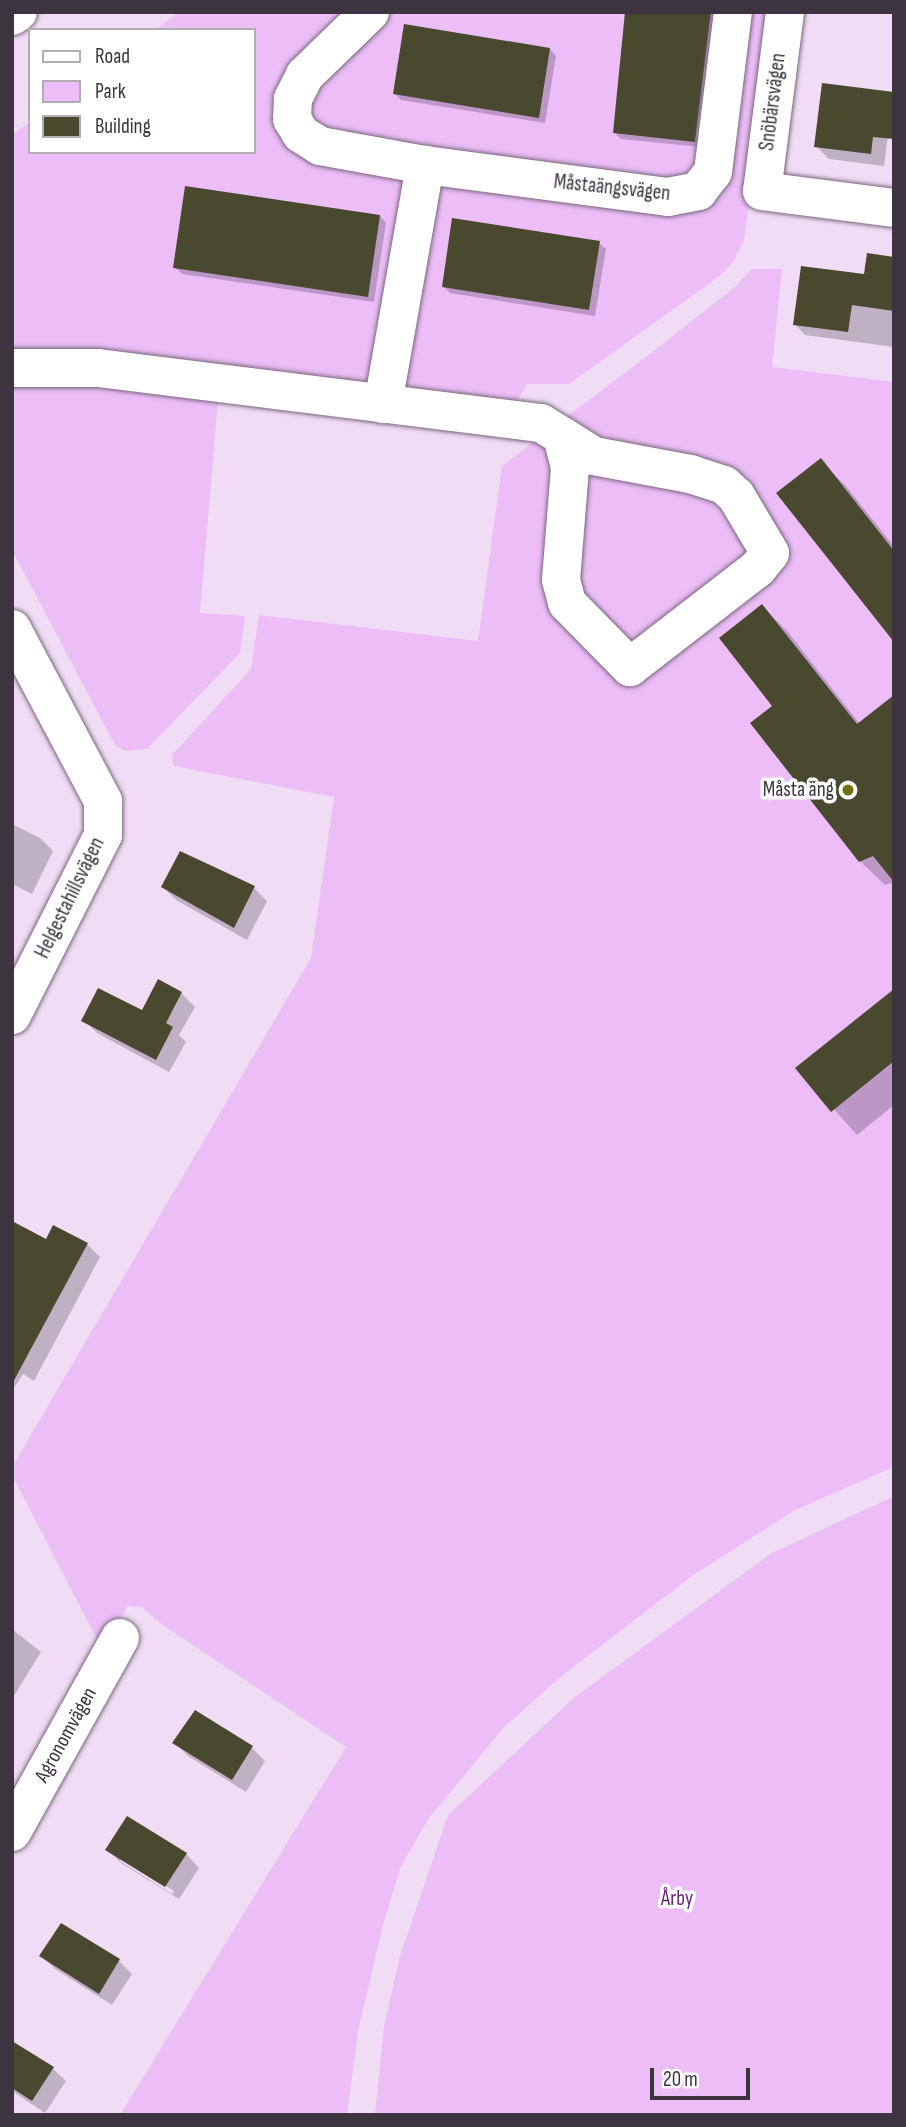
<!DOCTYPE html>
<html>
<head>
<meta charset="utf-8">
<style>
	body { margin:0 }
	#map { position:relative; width:906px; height:2127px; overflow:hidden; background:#f1dcf5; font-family:"Sofia Sans Condensed",sans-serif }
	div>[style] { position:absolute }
	.green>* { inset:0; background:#ecbdf7 }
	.shadow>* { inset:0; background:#0003 }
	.building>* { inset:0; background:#494930 }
	.roads { filter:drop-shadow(0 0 2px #79677d) drop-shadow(0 0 2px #79677d) }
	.minor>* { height:38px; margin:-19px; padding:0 19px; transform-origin:19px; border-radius:19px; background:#fff }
	.major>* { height:38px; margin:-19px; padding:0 19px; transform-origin:19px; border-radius:19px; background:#fff }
	.dots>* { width:19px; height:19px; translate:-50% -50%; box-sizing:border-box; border:4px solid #fff; border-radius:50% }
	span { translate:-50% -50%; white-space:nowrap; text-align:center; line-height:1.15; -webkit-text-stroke:7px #fff; paint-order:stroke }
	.street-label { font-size:21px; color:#3c343e }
	.poi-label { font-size:21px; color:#3c343e }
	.right { translate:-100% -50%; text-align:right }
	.park-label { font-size:21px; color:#611f6f }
	.frame { position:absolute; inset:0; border:14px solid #3c343e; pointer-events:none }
	.legend { position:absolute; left:28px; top:28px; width:228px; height:126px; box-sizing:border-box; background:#fff; border:2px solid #b1aeb2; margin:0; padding:9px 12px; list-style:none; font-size:21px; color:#3c343e }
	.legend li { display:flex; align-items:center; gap:14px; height:35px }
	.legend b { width:35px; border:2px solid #b1aeb2 }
	.scale { position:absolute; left:650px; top:2068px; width:100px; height:32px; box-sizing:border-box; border:4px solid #3c343e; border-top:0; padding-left:9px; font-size:21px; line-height:24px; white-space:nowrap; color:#3c343e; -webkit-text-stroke:5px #fff; paint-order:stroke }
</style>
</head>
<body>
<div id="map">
	<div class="green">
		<i style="clip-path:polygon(179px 12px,776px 12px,744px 240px,733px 262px,721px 275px,569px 384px,527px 384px,515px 404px,221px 364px,200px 613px,245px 616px,240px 653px,147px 749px,125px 751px,115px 745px,12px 550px,12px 135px,30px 122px,30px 152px,254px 152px,254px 30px,155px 30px)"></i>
		<i style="clip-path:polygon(751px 269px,782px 269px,772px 367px,894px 382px,894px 1467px,795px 1510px,692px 1576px,563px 1675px,504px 1727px,429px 1818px,401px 1866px,383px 1925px,358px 2031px,347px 2115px,120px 2115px,346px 1747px,160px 1623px,142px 1607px,128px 1606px,101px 1647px,12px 1475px,12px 1467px,311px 958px,334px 797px,174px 766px,172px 755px,251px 669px,259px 615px,478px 641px,502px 466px,650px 354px,736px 286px)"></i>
		<i style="clip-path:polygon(894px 1496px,894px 2115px,375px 2115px,384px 2026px,400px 1956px,448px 1815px,575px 1697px,770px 1554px)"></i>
	</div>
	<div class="shadow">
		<i style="clip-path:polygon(627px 12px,719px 12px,701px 147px,621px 139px,615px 133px)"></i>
		<i style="clip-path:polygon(550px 49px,556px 56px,545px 123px,401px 100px,395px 94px)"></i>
		<i style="clip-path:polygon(892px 105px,884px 166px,829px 159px,816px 146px)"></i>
		<i style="clip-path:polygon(380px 216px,386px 223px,374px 302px,182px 274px,175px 267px)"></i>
		<i style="clip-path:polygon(599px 243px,606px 249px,595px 316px,450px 293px,443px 286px)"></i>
		<i style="clip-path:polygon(894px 258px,894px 347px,805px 335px,795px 324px)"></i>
		<i style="clip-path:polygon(820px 461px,845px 485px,892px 544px,894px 542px,894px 639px)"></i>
		<i style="clip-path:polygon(762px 606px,787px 631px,860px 724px,894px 697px,894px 882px,885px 885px,860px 861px,774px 706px)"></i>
		<i style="clip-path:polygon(12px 824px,40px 838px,53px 851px,32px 894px,12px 884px)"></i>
		<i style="clip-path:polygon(181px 853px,254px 888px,267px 901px,247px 940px,176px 900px,163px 887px)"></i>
		<i style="clip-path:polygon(159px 982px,181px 993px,195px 1007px,179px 1035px,186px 1042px,169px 1072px,97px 1033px,84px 1020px,143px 1013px)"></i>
		<i style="clip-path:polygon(894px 991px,894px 1105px,857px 1135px,798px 1069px)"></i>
		<i style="clip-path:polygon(46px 1241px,87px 1244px,100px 1257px,34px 1381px,23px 1374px,12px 1391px,12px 1285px)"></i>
		<i style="clip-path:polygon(12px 1629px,41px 1652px,12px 1699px)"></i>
		<i style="clip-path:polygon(175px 1743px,252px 1748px,265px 1761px,246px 1792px,188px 1756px)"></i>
		<i style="clip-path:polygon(evenodd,128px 1818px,186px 1854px,199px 1868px,179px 1899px,121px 1863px,108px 1850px,128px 1818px,120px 1857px,174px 1891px,172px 1894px,120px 1861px,120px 1857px)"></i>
		<i style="clip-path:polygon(42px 1956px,119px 1961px,132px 1974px,112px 2005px,55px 1969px)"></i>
		<i style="clip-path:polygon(12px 2043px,52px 2068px,66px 2081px,45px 2113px,12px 2091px)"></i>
	</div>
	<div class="building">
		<i style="clip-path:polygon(625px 12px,711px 12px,695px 142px,613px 133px)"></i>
		<i style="clip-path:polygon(404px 24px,550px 48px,539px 118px,393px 94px)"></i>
		<i style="clip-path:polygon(822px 83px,894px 92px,894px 139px,873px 137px,871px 154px,814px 147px)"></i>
		<i style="clip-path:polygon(185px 186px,380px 215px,368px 297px,173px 268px)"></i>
		<i style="clip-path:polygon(452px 218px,600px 241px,589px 310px,442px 287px)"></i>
		<i style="clip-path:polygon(867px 253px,894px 257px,894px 311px,852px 305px,848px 332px,793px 325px,801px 266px,864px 274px)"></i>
		<i style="clip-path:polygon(821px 458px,894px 551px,894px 642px,776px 493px)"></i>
		<i style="clip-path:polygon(762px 604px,857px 724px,894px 695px,894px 882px,873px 856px,859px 862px,750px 723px,772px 706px,719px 638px)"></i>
		<i style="clip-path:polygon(180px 851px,255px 886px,234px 928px,161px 887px)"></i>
		<i style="clip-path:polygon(158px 979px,182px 992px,166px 1023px,173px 1027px,156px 1060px,81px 1021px,98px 988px,142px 1010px)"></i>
		<i style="clip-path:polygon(894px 989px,894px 1061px,831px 1112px,795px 1068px)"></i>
		<i style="clip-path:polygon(12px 1221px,46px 1239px,53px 1225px,88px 1243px,12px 1384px)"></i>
		<i style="clip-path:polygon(195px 1710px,253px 1746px,232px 1780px,172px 1743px)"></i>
		<i style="clip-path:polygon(127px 1816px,187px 1853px,165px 1887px,105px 1850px)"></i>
		<i style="clip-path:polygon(61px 1923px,120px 1959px,99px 1994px,39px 1956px)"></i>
		<i style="clip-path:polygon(12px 2041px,54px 2067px,32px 2101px,12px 2088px)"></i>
	</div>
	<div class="roads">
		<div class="minor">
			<i style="left:370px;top:12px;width:91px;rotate:135.9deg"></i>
			<i style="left:305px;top:75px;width:27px;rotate:117deg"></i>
			<i style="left:293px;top:99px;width:20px;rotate:93deg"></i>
			<i style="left:292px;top:119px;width:17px;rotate:59deg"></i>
			<i style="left:301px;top:134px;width:22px;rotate:32deg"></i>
			<i style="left:320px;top:146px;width:107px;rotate:10.3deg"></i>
			<i style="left:425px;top:165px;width:245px;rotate:7.5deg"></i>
			<i style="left:668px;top:197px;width:31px;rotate:-11deg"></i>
			<i style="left:698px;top:191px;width:24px;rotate:-52deg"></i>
			<i style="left:713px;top:172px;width:161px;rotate:-82.9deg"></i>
			<i style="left:785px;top:12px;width:180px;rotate:97.3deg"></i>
			<i style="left:762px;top:191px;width:133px;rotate:7.3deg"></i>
			<i style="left:12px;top:368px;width:86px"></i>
			<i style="left:98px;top:368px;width:446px;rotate:7.1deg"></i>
			<i style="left:541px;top:423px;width:25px;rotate:32deg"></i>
			<i style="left:562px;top:436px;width:33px;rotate:76deg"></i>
			<i style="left:570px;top:468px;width:112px;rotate:94.6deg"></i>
			<i style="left:561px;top:580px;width:24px;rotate:75deg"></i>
			<i style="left:567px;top:603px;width:90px;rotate:45.5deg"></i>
			<i style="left:630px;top:667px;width:162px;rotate:-37.7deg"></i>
			<i style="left:758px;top:568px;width:19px;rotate:-51deg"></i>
			<i style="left:770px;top:553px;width:66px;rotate:-120.8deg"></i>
			<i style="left:736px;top:496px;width:16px;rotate:-137deg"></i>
			<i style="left:724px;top:485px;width:36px;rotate:-162deg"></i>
			<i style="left:690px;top:474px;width:98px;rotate:-169.4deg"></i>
			<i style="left:594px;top:456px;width:38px;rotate:-148deg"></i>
			<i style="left:383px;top:404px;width:243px;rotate:-80deg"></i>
			<i style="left:12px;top:629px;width:195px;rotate:62.1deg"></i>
			<i style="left:103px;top:801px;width:34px;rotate:90deg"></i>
			<i style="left:103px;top:835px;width:202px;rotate:116.8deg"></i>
			<i style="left:12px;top:1832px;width:222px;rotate:-60.9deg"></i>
		</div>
		<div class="major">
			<i style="left:12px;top:16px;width:7px;rotate:-34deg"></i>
		</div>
	</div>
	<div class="dots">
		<i style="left:848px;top:790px;background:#6f6f11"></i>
	</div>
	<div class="street-label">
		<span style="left:773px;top:102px;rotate:-83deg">Snöbärsvägen</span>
		<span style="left:612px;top:188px;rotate:6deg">Måstaängsvägen</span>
		<span style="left:70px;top:898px;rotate:-64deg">Helgestahillsvägen</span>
		<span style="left:66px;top:1735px;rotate:-61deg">Agronomvägen</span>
	</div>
	<div class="poi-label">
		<span class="right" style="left:834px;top:790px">Måsta äng</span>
	</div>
	<div class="park-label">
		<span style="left:677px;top:1899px">Årby</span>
	</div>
	<div class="frame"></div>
	<ul class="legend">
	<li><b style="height:9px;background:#fff"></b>Road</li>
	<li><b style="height:19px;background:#ecbdf7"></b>Park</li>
	<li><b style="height:19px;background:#494930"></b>Building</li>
	</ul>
	<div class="scale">20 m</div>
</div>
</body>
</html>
